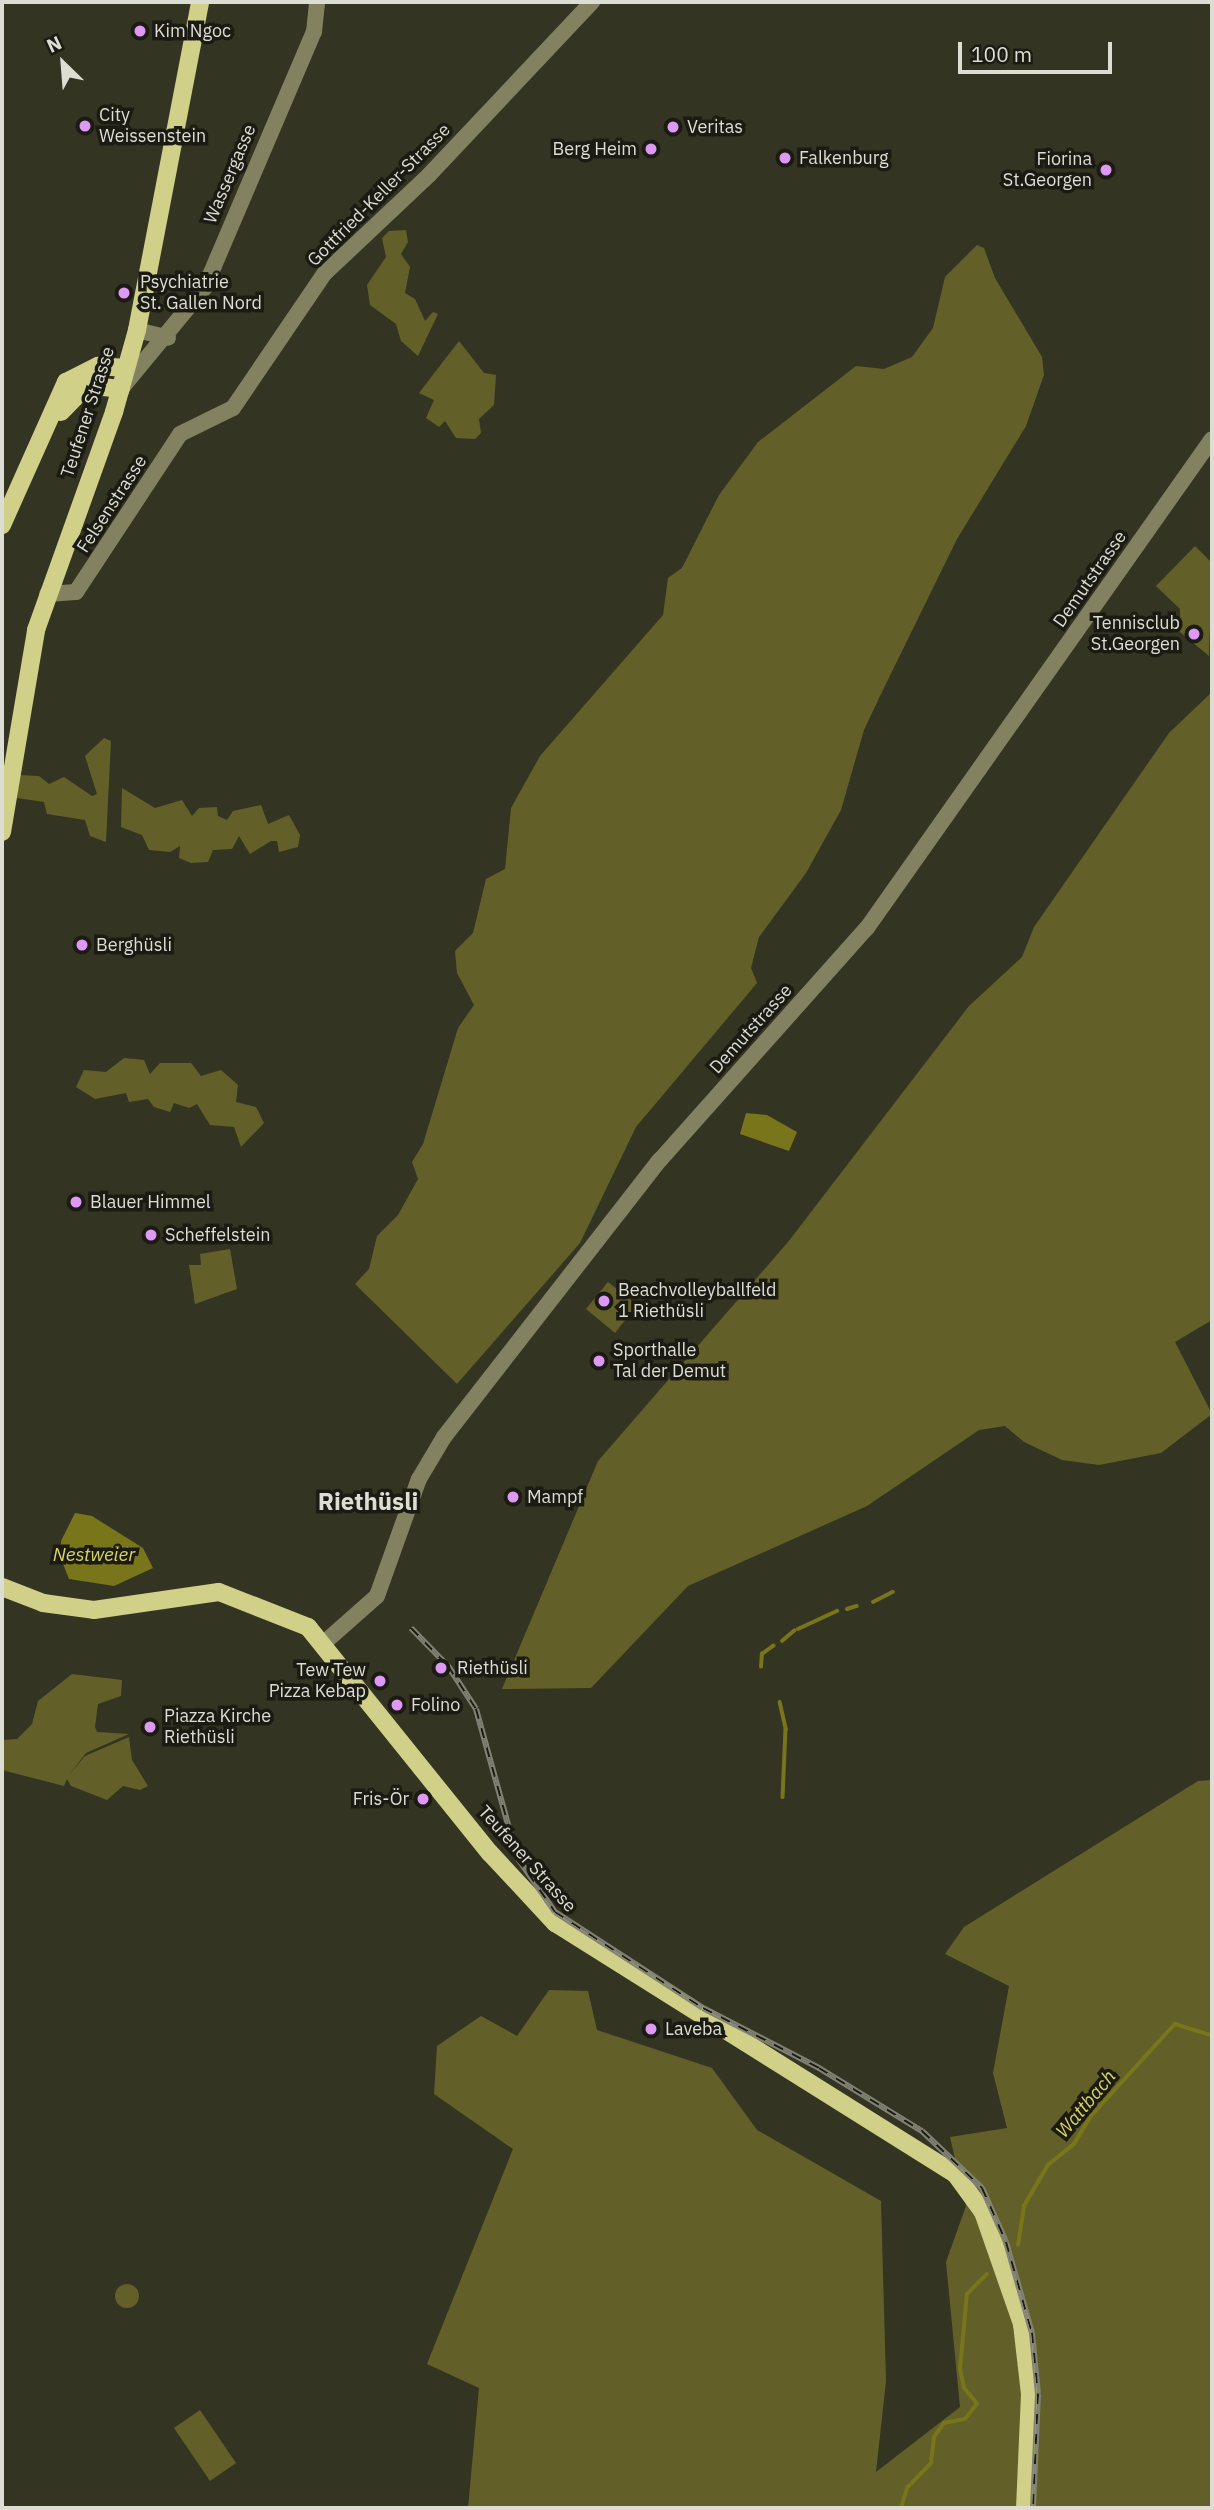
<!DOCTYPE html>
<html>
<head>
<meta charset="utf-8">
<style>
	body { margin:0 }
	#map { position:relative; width:1214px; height:2510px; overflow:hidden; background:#343423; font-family:"IBM Plex Sans",sans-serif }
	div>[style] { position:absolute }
	.green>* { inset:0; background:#626028 }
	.round { border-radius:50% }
	.water>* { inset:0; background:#78751b }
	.stream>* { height:3.5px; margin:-1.75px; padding:0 1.75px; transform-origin:1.75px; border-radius:1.75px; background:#78751b }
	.minor>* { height:16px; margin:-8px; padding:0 8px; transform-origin:8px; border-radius:8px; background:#828260 }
	.major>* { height:18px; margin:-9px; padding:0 9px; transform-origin:9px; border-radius:9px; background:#d1d089 }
	.rail>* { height:6px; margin-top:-3px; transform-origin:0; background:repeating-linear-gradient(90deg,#1b1b13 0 10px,#818274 0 20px); box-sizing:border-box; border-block:2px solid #818274 }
	.dots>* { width:19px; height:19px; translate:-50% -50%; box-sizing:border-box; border:4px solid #1b1b13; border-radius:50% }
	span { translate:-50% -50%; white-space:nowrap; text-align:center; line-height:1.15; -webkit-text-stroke:7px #1b1b13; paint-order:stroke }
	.poi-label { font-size:18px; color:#ddded3 }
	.left { translate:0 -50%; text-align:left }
	.right { translate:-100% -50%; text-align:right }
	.street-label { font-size:18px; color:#ddded3 }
	.water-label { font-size:19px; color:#d8d562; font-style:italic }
	.district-label { font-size:24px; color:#ddded3; font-weight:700 }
	.frame { position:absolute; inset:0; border:4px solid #ddded3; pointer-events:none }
	.north { position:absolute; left:28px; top:28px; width:70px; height:70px; -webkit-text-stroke:5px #1b1b13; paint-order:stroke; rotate:335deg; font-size:19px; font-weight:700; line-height:28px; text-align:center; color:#ddded3 }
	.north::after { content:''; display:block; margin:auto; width:24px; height:32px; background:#ddded3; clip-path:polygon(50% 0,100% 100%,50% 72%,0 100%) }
	.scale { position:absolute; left:958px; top:42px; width:154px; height:32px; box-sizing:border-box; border:4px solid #ddded3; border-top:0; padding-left:9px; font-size:21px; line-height:24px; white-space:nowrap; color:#ddded3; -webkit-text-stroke:5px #1b1b13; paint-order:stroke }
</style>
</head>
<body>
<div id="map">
	<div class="green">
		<i style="clip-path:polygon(406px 230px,408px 242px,401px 254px,410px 267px,405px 293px,415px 299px,425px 321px,433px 312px,438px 314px,418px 356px,401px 341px,396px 324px,370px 305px,367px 285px,386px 257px,382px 238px,389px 231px)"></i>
		<i style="clip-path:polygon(977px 245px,984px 248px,995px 278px,1042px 357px,1044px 375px,1026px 426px,957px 539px,881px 694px,864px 730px,841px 810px,806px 873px,759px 937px,751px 968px,757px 983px,636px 1127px,580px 1243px,457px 1384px,355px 1284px,369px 1269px,377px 1236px,398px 1215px,418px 1179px,412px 1162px,423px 1144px,458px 1028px,474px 1005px,457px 973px,455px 951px,473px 933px,486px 879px,505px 869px,511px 808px,540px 756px,663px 615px,668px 578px,682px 568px,719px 495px,758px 442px,856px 366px,884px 369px,912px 357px,933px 328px,945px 277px)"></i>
		<i style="clip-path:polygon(459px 341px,484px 373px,496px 375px,494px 405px,479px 419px,481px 433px,475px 439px,456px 438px,445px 421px,439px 427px,426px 418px,434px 400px,419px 393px)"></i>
		<i style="clip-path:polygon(1195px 546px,1212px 563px,1209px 656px,1180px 632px,1180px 609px,1156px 586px)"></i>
		<i style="clip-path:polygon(1212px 692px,1212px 1320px,1175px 1342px,1212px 1414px,1161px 1453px,1099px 1465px,1062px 1460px,1024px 1442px,1005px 1426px,979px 1430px,867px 1506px,688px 1586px,591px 1688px,502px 1689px,598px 1461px,788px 1242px,969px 1006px,1022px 957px,1034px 927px,1169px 733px)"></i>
		<i style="clip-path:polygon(104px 738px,111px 741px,106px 842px,90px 836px,85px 820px,47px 814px,44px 802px,17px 798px,19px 775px,39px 776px,49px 784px,64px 777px,92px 796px,97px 794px,85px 756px)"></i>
		<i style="clip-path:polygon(122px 788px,155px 808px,182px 800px,192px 816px,199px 808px,217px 807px,218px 816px,227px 820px,233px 811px,261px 805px,268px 824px,289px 815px,300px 835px,298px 847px,279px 852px,277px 841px,271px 841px,250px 854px,239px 836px,232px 849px,213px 850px,208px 862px,191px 863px,179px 858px,180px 846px,170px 852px,149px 850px,142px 835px,121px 827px)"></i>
		<i style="clip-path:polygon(124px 1058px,144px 1060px,150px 1074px,160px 1063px,191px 1063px,201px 1076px,221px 1070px,238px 1085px,236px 1102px,256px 1107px,264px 1123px,241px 1147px,234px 1127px,210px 1125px,197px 1104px,189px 1108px,174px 1103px,170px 1112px,154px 1107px,148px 1099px,129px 1102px,126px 1093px,95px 1099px,76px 1087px,84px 1070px,106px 1072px)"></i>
		<i style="clip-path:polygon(230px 1249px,237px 1289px,195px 1304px,189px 1265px,201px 1265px,200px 1254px)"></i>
		<i style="clip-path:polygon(608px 1282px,637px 1305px,615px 1333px,586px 1309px)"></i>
		<i style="clip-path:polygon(72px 1674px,122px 1680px,121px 1696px,98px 1704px,95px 1727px,97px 1732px,129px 1734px,86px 1753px,68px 1776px,85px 1756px,129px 1737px,132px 1760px,148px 1786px,140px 1790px,123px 1786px,107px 1800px,71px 1786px,67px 1779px,64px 1786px,2px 1770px,2px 1740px,17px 1739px,32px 1724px,38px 1701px)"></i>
		<i style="clip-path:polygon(1212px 1780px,1212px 2508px,468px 2508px,479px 2388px,427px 2364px,513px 2149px,434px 2094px,437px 2046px,481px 2016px,517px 2036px,549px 1990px,588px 1991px,597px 2030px,712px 2068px,757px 2130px,881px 2201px,886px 2381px,876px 2472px,960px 2407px,946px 2262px,966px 2206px,950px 2137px,1007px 2128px,993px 2073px,1009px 1986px,945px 1954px,964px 1927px,1198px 1781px)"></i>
		<i class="round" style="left:115px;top:2284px;width:24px;height:24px"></i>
		<i style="clip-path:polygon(200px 2410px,236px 2463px,210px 2481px,174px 2428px)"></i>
	</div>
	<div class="water">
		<i style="clip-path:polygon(746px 1113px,767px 1115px,797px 1132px,789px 1151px,740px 1134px)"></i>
		<i style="clip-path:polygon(75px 1513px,92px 1516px,143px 1548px,153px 1568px,114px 1586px,69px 1579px,61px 1559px,61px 1541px)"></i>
	</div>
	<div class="stream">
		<i style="left:873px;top:1602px;width:22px;rotate:-27deg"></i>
		<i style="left:847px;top:1609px;width:10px;rotate:-17deg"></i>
		<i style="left:798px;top:1629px;width:43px;rotate:-24.8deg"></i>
		<i style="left:782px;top:1641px;width:16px;rotate:-40deg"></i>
		<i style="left:761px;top:1667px;width:13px;rotate:-86deg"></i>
		<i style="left:762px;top:1654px;width:14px;rotate:-36deg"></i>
		<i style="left:780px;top:1702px;width:28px;rotate:77deg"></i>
		<i style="left:786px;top:1729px;width:68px;rotate:92.5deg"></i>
		<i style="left:1018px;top:2245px;width:39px;rotate:-81deg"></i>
		<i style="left:1024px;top:2206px;width:48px;rotate:-59.7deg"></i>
		<i style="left:1048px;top:2165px;width:33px;rotate:-39deg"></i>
		<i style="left:1074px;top:2144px;width:31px;rotate:-59deg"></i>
		<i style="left:1090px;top:2117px;width:126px;rotate:-47.6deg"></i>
		<i style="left:1175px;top:2024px;width:39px;rotate:17deg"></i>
		<i style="left:901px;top:2508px;width:21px;rotate:-73deg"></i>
		<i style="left:907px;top:2488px;width:35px;rotate:-46deg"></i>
		<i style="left:931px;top:2463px;width:26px;rotate:-83deg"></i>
		<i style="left:934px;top:2437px;width:17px;rotate:-54deg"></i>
		<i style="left:944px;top:2423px;width:21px;rotate:-11deg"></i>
		<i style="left:965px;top:2419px;width:19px;rotate:-51deg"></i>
		<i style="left:977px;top:2404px;width:21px;rotate:-129deg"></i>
		<i style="left:964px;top:2388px;width:19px;rotate:-102deg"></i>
		<i style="left:960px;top:2369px;width:75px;rotate:-84.7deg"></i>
		<i style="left:967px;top:2294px;width:28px;rotate:-45deg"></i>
	</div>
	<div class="minor">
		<i style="left:137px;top:330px;width:32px;rotate:14deg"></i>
		<i style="left:121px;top:389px;width:132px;rotate:-50.5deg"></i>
		<i style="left:205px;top:287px;width:277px;rotate:-66.9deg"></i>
		<i style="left:314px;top:32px;width:30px;rotate:-84deg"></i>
		<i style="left:47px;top:594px;width:29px;rotate:-4deg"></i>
		<i style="left:76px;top:592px;width:189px;rotate:-56.6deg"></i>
		<i style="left:180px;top:434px;width:59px;rotate:-26.1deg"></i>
		<i style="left:233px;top:408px;width:162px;rotate:-55.8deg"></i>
		<i style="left:324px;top:274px;width:144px;rotate:-43.3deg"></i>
		<i style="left:429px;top:175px;width:238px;rotate:-46.7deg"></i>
		<i style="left:325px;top:1642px;width:69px;rotate:-41.5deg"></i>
		<i style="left:377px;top:1596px;width:124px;rotate:-70.3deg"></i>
		<i style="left:419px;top:1479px;width:49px;rotate:-59.2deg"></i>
		<i style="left:444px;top:1437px;width:351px;rotate:-52.1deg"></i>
		<i style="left:660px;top:1160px;width:311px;rotate:-48.3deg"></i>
		<i style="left:867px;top:928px;width:598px;rotate:-54.8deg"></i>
	</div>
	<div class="major">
		<i style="left:61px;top:412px;width:37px;rotate:-46deg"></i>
		<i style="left:87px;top:385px;width:34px;rotate:7deg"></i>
		<i style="left:2px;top:525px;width:157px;rotate:-65.9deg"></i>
		<i style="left:66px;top:382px;width:36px;rotate:-27deg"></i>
		<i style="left:98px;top:366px;width:28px;rotate:4deg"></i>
		<i style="left:2px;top:832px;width:205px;rotate:-80.4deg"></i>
		<i style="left:36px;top:630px;width:232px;rotate:-70.3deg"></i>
		<i style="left:114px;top:412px;width:85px;rotate:-74.3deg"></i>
		<i style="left:137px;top:330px;width:334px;rotate:-79.1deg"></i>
		<i style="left:2px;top:1587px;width:44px;rotate:21.3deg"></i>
		<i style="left:43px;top:1603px;width:51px;rotate:7.8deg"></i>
		<i style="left:94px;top:1610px;width:126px;rotate:-8.2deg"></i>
		<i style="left:219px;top:1592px;width:96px;rotate:21.5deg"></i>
		<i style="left:308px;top:1627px;width:290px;rotate:51.2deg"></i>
		<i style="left:490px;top:1853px;width:96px;rotate:47.1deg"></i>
		<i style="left:555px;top:1923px;width:474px;rotate:32.1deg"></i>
		<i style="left:956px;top:2175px;width:46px;rotate:53.9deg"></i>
		<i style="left:983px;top:2212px;width:119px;rotate:70.8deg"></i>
		<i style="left:1022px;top:2324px;width:70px;rotate:83.5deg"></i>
		<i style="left:1030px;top:2394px;width:114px;rotate:92.5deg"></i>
	</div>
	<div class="rail">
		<i style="left:411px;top:1628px;width:53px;rotate:45.8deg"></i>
		<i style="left:448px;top:1666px;width:51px;rotate:56.9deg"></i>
		<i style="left:476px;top:1709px;width:154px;rotate:74.5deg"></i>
		<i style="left:517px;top:1857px;width:67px;rotate:55.4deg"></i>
		<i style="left:555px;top:1912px;width:176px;rotate:33deg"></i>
		<i style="left:703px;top:2008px;width:131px;rotate:27.3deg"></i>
		<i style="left:819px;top:2068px;width:121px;rotate:31.5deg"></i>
		<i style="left:922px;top:2131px;width:83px;rotate:43.5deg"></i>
		<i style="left:982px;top:2188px;width:59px;rotate:66deg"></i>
		<i style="left:1006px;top:2242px;width:95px;rotate:74.1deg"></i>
		<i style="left:1032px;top:2333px;width:61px;rotate:84.4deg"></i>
		<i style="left:1038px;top:2394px;width:114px;rotate:92.5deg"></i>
	</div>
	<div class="dots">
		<i style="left:140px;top:31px;background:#dd99f3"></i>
		<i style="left:85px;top:126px;background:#dd99f3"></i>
		<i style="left:673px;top:127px;background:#dd99f3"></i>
		<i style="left:651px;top:149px;background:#dd99f3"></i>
		<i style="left:785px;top:158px;background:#dd99f3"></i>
		<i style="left:1106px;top:170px;background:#dd99f3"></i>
		<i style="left:124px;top:293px;background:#dd99f3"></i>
		<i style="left:1194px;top:634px;background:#dd99f3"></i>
		<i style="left:82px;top:945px;background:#dd99f3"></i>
		<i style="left:76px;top:1202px;background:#dd99f3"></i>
		<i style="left:151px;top:1235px;background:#dd99f3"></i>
		<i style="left:604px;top:1301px;background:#dd99f3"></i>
		<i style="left:599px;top:1361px;background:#dd99f3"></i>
		<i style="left:513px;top:1497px;background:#dd99f3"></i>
		<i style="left:441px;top:1668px;background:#dd99f3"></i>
		<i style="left:380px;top:1681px;background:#dd99f3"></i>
		<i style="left:397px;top:1705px;background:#dd99f3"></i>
		<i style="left:150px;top:1727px;background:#dd99f3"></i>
		<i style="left:423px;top:1799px;background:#dd99f3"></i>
		<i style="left:651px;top:2029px;background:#dd99f3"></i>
	</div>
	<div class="poi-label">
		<span class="left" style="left:154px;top:31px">Kim Ngoc</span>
		<span class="left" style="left:99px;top:126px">City<br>Weissenstein</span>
		<span class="left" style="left:687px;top:127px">Veritas</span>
		<span class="right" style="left:637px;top:149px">Berg Heim</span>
		<span class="left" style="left:799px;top:158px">Falkenburg</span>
		<span class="right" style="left:1092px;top:170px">Fiorina<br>St.Georgen</span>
		<span class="left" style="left:140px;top:293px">Psychiatrie<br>St. Gallen Nord</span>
		<span class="right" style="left:1180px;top:634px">Tennisclub<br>St.Georgen</span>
		<span class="left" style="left:96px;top:945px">Berghüsli</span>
		<span class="left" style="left:90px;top:1202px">Blauer Himmel</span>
		<span class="left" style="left:165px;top:1235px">Scheffelstein</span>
		<span class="left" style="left:618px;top:1301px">Beachvolleyballfeld<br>1 Riethüsli</span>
		<span class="left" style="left:613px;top:1361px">Sporthalle<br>Tal der Demut</span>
		<span class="left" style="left:527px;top:1497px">Mampf</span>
		<span class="left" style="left:457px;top:1668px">Riethüsli</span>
		<span class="right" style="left:366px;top:1681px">Tew Tew<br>Pizza Kebap</span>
		<span class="left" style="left:411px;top:1705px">Folino</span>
		<span class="left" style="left:164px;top:1727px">Piazza Kirche<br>Riethüsli</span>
		<span class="right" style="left:409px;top:1799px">Fris-Ör</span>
		<span class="left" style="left:665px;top:2029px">Laveba</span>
	</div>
	<div class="street-label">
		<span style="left:230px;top:174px;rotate:-67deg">Wassergasse</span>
		<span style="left:379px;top:195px;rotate:-45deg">Gottfried-Keller-Strasse</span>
		<span style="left:88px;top:412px;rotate:-72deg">Teufener Strasse</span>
		<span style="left:112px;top:504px;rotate:-57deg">Felsenstrasse</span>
		<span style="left:1090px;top:579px;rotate:-55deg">Demutstrasse</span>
		<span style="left:751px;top:1029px;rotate:-48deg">Demutstrasse</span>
		<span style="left:527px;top:1859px;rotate:48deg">Teufener Strasse</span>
	</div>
	<div class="water-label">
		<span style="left:94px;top:1555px">Nestweier</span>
		<span style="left:1086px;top:2104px;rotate:-50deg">Wattbach</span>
	</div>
	<div class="district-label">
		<span style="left:368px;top:1502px">Riethüsli</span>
	</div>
	<div class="frame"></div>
	<div class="north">N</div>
	<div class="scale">100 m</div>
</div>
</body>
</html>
